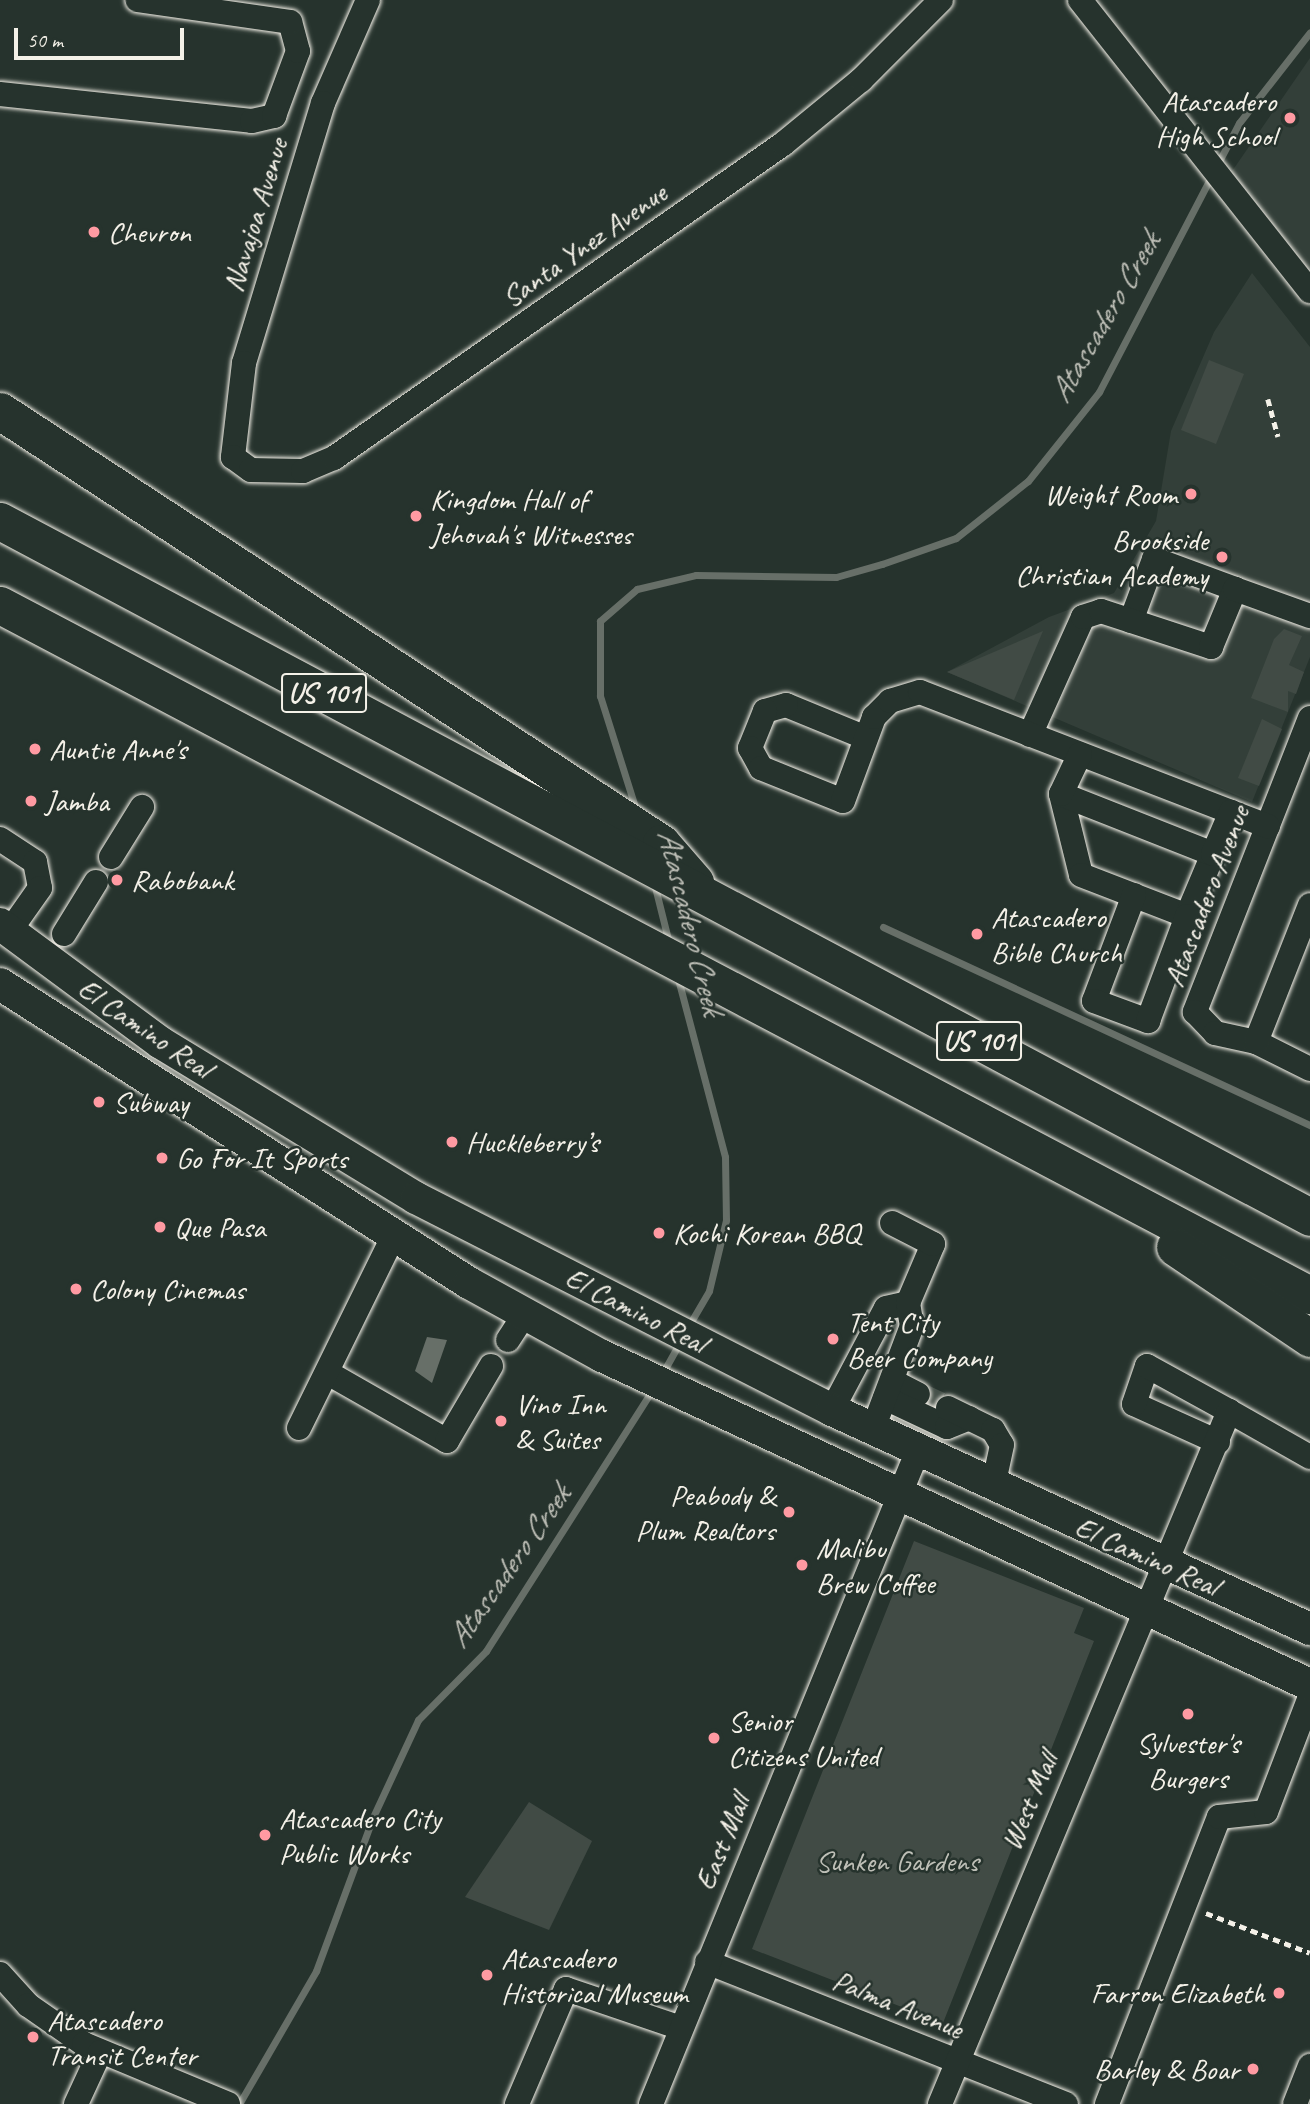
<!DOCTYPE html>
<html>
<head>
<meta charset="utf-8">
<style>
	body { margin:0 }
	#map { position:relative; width:1310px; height:2104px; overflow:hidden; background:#26332d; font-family:Caveat,sans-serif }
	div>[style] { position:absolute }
	.built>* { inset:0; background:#333f39 }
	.green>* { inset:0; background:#414b45 }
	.water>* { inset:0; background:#676f68 }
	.stream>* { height:7px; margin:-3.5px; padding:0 3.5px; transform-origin:3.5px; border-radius:3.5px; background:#676f68 }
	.minor-tunnel>* { height:24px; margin-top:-12px; transform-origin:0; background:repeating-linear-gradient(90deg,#455049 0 24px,transparent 0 36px) }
	.path>* { height:4.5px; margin-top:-2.25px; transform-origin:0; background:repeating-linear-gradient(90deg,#f4f1e8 0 7px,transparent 0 12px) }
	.roads { filter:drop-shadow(0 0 2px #f4f1e8) drop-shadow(0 0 2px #f4f1e8) }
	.minor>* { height:24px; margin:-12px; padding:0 12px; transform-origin:12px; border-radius:12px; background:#26332d }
	.major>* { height:32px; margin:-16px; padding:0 16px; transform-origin:16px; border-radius:16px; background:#26332d }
	.highway>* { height:37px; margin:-18.5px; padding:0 18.5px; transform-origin:18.5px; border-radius:18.5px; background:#26332d }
	.dots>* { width:19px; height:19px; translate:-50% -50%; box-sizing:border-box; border:4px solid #26332d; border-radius:50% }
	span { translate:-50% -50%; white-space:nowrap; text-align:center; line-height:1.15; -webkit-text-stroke:5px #26332d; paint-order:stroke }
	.shield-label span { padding:2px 5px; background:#26332d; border:2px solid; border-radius:5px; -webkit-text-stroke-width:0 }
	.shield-label { font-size:28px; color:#f4f1e8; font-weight:700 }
	.poi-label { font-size:30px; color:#f4f1e8 }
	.right { translate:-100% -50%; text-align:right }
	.left { translate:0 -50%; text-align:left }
	.street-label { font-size:30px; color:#f4f1e8 }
	.park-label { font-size:30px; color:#bebfb7 }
	.water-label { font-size:32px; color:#bcbdb5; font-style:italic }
	.scale { position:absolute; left:14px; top:28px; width:170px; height:32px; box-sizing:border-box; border:4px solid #f4f1e8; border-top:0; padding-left:9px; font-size:21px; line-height:24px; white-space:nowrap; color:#f4f1e8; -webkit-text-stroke:5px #26332d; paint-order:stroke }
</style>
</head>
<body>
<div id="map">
	<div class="built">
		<i style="clip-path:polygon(1310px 58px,1310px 273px,1228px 177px)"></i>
		<i style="clip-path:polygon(1252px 273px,1310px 347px,1310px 657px,1252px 802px,947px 672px,1049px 617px,1114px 593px,1156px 521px,1171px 431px,1214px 332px)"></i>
	</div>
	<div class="green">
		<i style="clip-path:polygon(1209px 360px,1244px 374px,1216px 444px,1181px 430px)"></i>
		<i style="clip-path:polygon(1284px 629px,1302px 636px,1289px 665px,1304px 672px,1296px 694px,1288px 691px,1288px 712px,1251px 698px,1274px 639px)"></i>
		<i style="clip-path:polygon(1043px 631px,1014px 700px,947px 672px)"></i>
		<i style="clip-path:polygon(1262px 719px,1282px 729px,1259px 786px,1238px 778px)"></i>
		<i style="clip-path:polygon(914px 1541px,1084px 1608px,1074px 1633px,1094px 1641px,943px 2023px,752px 1949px)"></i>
		<i style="clip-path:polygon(529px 1802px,592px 1841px,549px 1930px,465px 1897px)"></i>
	</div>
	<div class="water">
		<i style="clip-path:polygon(427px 1337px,447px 1340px,432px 1383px,415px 1371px)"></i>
	</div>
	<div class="stream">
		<i style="left:636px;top:810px;width:120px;rotate:-107.5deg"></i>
		<i style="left:600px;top:696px;width:75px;rotate:-90deg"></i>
		<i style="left:600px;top:621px;width:49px;rotate:-40.9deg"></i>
		<i style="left:637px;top:589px;width:61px;rotate:-13.3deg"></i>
		<i style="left:696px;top:575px;width:140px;rotate:0.8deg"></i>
		<i style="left:836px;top:577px;width:48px;rotate:-15.8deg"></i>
		<i style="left:882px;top:564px;width:78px;rotate:-19.4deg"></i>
		<i style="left:956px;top:538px;width:92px;rotate:-38.4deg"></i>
		<i style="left:1028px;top:481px;width:114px;rotate:-51.4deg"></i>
		<i style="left:1099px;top:392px;width:303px;rotate:-62.5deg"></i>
		<i style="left:1239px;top:123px;width:115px;rotate:-52deg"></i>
		<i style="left:654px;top:883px;width:62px;rotate:76deg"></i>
		<i style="left:883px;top:927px;width:471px;rotate:24.9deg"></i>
		<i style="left:677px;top:975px;width:188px;rotate:75.2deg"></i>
		<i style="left:725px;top:1157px;width:63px;rotate:89.1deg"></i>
		<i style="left:726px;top:1220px;width:73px;rotate:103.5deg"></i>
		<i style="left:709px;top:1291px;width:42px;rotate:120.3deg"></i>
		<i style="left:661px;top:1376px;width:41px;rotate:-60.9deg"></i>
		<i style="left:239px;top:2104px;width:154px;rotate:-59.9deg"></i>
		<i style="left:316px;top:1971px;width:164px;rotate:-69.7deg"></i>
		<i style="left:373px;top:1817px;width:107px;rotate:-65.1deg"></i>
		<i style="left:418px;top:1720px;width:97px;rotate:-45.4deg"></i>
		<i style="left:486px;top:1651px;width:311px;rotate:-57.5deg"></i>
	</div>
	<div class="minor-tunnel">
		<i style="left:918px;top:1394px;width:33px;rotate:25deg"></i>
	</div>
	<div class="path">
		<i style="left:1268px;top:399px;width:39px;rotate:75deg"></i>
		<i style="left:1206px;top:1913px;width:111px;rotate:21deg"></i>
	</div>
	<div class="roads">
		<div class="minor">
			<i style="left:368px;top:0;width:112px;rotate:113.6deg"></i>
			<i style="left:323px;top:103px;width:272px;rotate:106.9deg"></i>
			<i style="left:244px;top:363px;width:95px;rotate:96.7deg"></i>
			<i style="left:233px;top:457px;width:22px;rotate:36deg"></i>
			<i style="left:251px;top:470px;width:52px;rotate:1.1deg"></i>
			<i style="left:303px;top:471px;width:34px;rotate:-23deg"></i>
			<i style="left:334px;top:458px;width:548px;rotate:-34.97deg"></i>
			<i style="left:783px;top:144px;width:101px;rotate:-39.4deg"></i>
			<i style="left:861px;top:80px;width:113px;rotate:-45deg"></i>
			<i style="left:1080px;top:0;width:371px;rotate:51.7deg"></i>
			<i style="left:0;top:94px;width:253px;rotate:6.1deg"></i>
			<i style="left:252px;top:121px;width:23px;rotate:-13deg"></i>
			<i style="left:274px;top:116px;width:69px;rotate:-69.7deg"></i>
			<i style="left:298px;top:51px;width:30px;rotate:-105deg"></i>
			<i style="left:290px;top:22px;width:154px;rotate:-171.8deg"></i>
			<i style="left:1131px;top:621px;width:66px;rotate:-69.6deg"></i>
			<i style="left:1154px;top:559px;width:86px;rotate:20.3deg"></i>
			<i style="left:1310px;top:718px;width:316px;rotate:111.4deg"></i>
			<i style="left:1195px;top:1012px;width:29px;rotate:46deg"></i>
			<i style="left:1215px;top:1033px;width:42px;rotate:12.4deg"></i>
			<i style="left:1256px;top:1042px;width:60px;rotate:26.6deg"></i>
			<i style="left:1030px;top:735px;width:129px;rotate:-65.8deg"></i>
			<i style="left:1083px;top:617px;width:19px;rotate:-18deg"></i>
			<i style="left:1101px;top:611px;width:116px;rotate:18.1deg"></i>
			<i style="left:1211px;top:647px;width:63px;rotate:-67.5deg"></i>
			<i style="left:1235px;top:589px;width:80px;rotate:19.8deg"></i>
			<i style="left:864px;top:737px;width:84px;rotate:-157.7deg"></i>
			<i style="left:786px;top:705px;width:22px;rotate:164deg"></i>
			<i style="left:765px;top:711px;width:40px;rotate:112deg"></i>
			<i style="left:750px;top:748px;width:23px;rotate:61deg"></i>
			<i style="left:761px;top:768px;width:88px;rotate:21.9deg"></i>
			<i style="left:843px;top:801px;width:90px;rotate:-69.7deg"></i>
			<i style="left:874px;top:717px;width:23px;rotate:-45deg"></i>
			<i style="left:890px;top:701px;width:31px;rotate:-17deg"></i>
			<i style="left:920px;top:692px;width:373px;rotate:21.1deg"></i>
			<i style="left:1061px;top:794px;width:83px;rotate:76.1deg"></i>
			<i style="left:1081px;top:875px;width:114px;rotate:21.1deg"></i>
			<i style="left:1187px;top:916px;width:67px;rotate:-67.2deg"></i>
			<i style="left:1213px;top:854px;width:163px;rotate:-158.5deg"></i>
			<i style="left:1061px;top:794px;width:44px;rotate:-64.6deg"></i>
			<i style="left:0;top:839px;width:42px;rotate:33.3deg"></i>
			<i style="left:35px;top:862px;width:26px;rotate:79deg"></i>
			<i style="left:40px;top:888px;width:54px;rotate:125.2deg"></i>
			<i style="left:1213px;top:854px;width:46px;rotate:-66.8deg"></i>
			<i style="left:111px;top:857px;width:59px;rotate:-58.2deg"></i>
			<i style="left:1134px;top:895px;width:113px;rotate:110.7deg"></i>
			<i style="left:1094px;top:1001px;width:58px;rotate:20.3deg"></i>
			<i style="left:1148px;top:1021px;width:112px;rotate:-69.6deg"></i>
			<i style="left:64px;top:934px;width:61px;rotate:-58.4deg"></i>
			<i style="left:1256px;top:1042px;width:147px;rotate:-68.5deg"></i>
			<i style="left:508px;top:1340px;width:31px;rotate:-57deg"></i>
			<i style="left:328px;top:1373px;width:137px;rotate:29.7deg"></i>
			<i style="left:447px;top:1441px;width:87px;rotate:-59.6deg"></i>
			<i style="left:892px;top:1381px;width:29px;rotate:27deg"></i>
			<i style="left:885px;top:1398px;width:68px;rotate:25.1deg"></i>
			<i style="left:947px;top:1427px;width:24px;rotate:-22deg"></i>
			<i style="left:948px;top:1408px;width:50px;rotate:26.1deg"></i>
			<i style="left:993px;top:1430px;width:17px;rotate:59deg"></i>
			<i style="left:1002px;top:1445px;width:43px;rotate:102.1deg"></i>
			<i style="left:832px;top:1410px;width:115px;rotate:-62.1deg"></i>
			<i style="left:886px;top:1308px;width:23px;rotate:-13deg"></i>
			<i style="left:299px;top:1428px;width:217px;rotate:-63.8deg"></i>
			<i style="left:873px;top:1429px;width:110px;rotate:-69.3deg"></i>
			<i style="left:912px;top:1326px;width:23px;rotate:-100deg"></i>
			<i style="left:908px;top:1303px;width:64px;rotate:-67deg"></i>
			<i style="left:933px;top:1244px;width:46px;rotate:-152.9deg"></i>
			<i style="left:1218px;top:1442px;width:92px;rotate:-155.7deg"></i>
			<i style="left:1134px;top:1404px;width:40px;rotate:-71.1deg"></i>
			<i style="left:1147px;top:1366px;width:94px;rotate:28.8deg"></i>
			<i style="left:707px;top:1962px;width:386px;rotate:21.6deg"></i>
			<i style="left:0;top:1974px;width:42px;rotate:47.9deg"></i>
			<i style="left:28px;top:2005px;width:68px;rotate:34.9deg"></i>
			<i style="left:84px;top:2044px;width:156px;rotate:22.6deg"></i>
			<i style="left:76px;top:2104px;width:57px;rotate:-65.2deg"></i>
			<i style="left:517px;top:2104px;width:125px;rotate:-66.9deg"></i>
			<i style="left:566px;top:1989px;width:121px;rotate:18.7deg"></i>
			<i style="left:651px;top:2104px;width:706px;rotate:-67.79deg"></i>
			<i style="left:940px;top:2104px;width:751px;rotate:-67.36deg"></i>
			<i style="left:1229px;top:1411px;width:93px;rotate:29.6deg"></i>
			<i style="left:1107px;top:2104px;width:308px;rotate:-68.7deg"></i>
			<i style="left:1219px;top:1817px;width:47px;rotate:-6.1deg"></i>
			<i style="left:1266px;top:1812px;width:123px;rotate:-69.1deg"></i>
			<i style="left:1295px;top:2104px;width:41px;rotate:-68.5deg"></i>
		</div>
		<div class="major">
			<i style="left:0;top:924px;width:200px;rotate:36.5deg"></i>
			<i style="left:161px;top:1043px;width:298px;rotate:31.3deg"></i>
			<i style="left:416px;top:1198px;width:467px;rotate:27deg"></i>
			<i style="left:832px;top:1410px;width:526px;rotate:24.62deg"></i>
			<i style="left:0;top:984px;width:556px;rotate:32.52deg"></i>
			<i style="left:469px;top:1283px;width:152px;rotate:28.8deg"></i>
			<i style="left:602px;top:1356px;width:781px;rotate:24.92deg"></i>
		</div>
		<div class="highway">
			<i style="left:0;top:411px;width:790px;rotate:33.17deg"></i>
			<i style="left:661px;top:843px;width:52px;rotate:48.9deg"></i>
			<i style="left:0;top:521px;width:1483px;rotate:27.98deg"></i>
			<i style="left:0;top:605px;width:1481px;rotate:27.78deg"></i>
			<i style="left:1175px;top:1247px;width:163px;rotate:34deg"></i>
		</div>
	</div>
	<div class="dots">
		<i style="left:1290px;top:118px;background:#ff9aa2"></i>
		<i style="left:94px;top:232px;background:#ff9aa2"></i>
		<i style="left:1191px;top:494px;background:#ff9aa2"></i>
		<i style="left:416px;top:516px;background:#ff9aa2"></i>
		<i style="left:1222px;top:557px;background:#ff9aa2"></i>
		<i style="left:35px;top:749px;background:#ff9aa2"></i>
		<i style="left:31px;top:801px;background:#ff9aa2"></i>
		<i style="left:117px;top:880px;background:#ff9aa2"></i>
		<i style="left:977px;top:934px;background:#ff9aa2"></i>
		<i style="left:99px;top:1102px;background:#ff9aa2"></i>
		<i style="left:452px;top:1142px;background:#ff9aa2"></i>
		<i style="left:162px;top:1158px;background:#ff9aa2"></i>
		<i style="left:160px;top:1227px;background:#ff9aa2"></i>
		<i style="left:659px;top:1233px;background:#ff9aa2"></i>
		<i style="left:76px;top:1289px;background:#ff9aa2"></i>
		<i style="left:833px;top:1339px;background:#ff9aa2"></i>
		<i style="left:501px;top:1421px;background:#ff9aa2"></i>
		<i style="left:789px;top:1512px;background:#ff9aa2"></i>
		<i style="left:802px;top:1565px;background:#ff9aa2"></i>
		<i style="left:1188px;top:1714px;background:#ff9aa2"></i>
		<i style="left:714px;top:1738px;background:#ff9aa2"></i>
		<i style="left:265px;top:1835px;background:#ff9aa2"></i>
		<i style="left:487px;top:1975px;background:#ff9aa2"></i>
		<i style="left:1279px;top:1993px;background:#ff9aa2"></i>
		<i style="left:33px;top:2037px;background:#ff9aa2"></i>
		<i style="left:1253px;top:2069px;background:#ff9aa2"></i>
	</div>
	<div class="shield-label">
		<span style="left:324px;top:693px">US 101</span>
		<span style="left:979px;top:1041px">US 101</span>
	</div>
	<div class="poi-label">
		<span class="right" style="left:1276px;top:118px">Atascadero<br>High School</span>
		<span class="left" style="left:108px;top:232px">Chevron</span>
		<span class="right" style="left:1177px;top:494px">Weight Room</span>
		<span class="left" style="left:430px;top:516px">Kingdom Hall of<br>Jehovah's Witnesses</span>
		<span class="right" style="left:1208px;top:557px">Brookside<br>Christian Academy</span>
		<span class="left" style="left:49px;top:749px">Auntie Anne's</span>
		<span class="left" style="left:45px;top:801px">Jamba</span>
		<span class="left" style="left:131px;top:880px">Rabobank</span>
		<span class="left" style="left:991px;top:934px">Atascadero<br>Bible Church</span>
		<span class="left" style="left:113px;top:1102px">Subway</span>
		<span class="left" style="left:466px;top:1142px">Huckleberry’s</span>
		<span class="left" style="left:176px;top:1158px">Go For It Sports</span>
		<span class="left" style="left:174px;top:1227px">Que Pasa</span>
		<span class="left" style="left:673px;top:1233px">Kochi Korean BBQ</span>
		<span class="left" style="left:90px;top:1289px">Colony Cinemas</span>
		<span class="left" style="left:847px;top:1339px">Tent City<br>Beer Company</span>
		<span class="left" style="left:515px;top:1421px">Vino Inn<br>&amp; Suites</span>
		<span class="right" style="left:775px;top:1512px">Peabody &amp;<br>Plum Realtors</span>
		<span class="left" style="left:816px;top:1565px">Malibu<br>Brew Coffee</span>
		<span class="left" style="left:728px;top:1738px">Senior<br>Citizens United</span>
		<span style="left:1188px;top:1760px">Sylvester's<br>Burgers</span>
		<span class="left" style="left:279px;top:1835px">Atascadero City<br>Public Works</span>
		<span class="left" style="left:501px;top:1975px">Atascadero<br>Historical Museum</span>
		<span class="right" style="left:1265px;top:1993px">Farron Elizabeth</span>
		<span class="left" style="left:47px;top:2037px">Atascadero<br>Transit Center</span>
		<span class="right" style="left:1239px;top:2069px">Barley &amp; Boar</span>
	</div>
	<div class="street-label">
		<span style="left:255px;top:215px;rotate:-73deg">Navajoa Avenue</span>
		<span style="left:584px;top:245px;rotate:-35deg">Santa Ynez Avenue</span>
		<span style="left:1206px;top:896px;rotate:-69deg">Atascadero Avenue</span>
		<span style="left:145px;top:1028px;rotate:34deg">El Camino Real</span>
		<span style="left:636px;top:1310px;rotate:27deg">El Camino Real</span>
		<span style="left:1147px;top:1556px;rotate:24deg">El Camino Real</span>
		<span style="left:1029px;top:1801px;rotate:-67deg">West Mall</span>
		<span style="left:722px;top:1842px;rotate:-68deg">East Mall</span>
		<span style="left:898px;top:2004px;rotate:22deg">Palma Avenue</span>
	</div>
	<div class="park-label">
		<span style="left:897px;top:1861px">Sunken Gardens</span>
	</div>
	<div class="water-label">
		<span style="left:1105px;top:318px;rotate:-60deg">Atascadero Creek</span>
		<span style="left:690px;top:922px;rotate:76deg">Atascadero Creek</span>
		<span style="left:509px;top:1567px;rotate:-55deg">Atascadero Creek</span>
	</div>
	<div class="scale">50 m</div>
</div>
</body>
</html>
